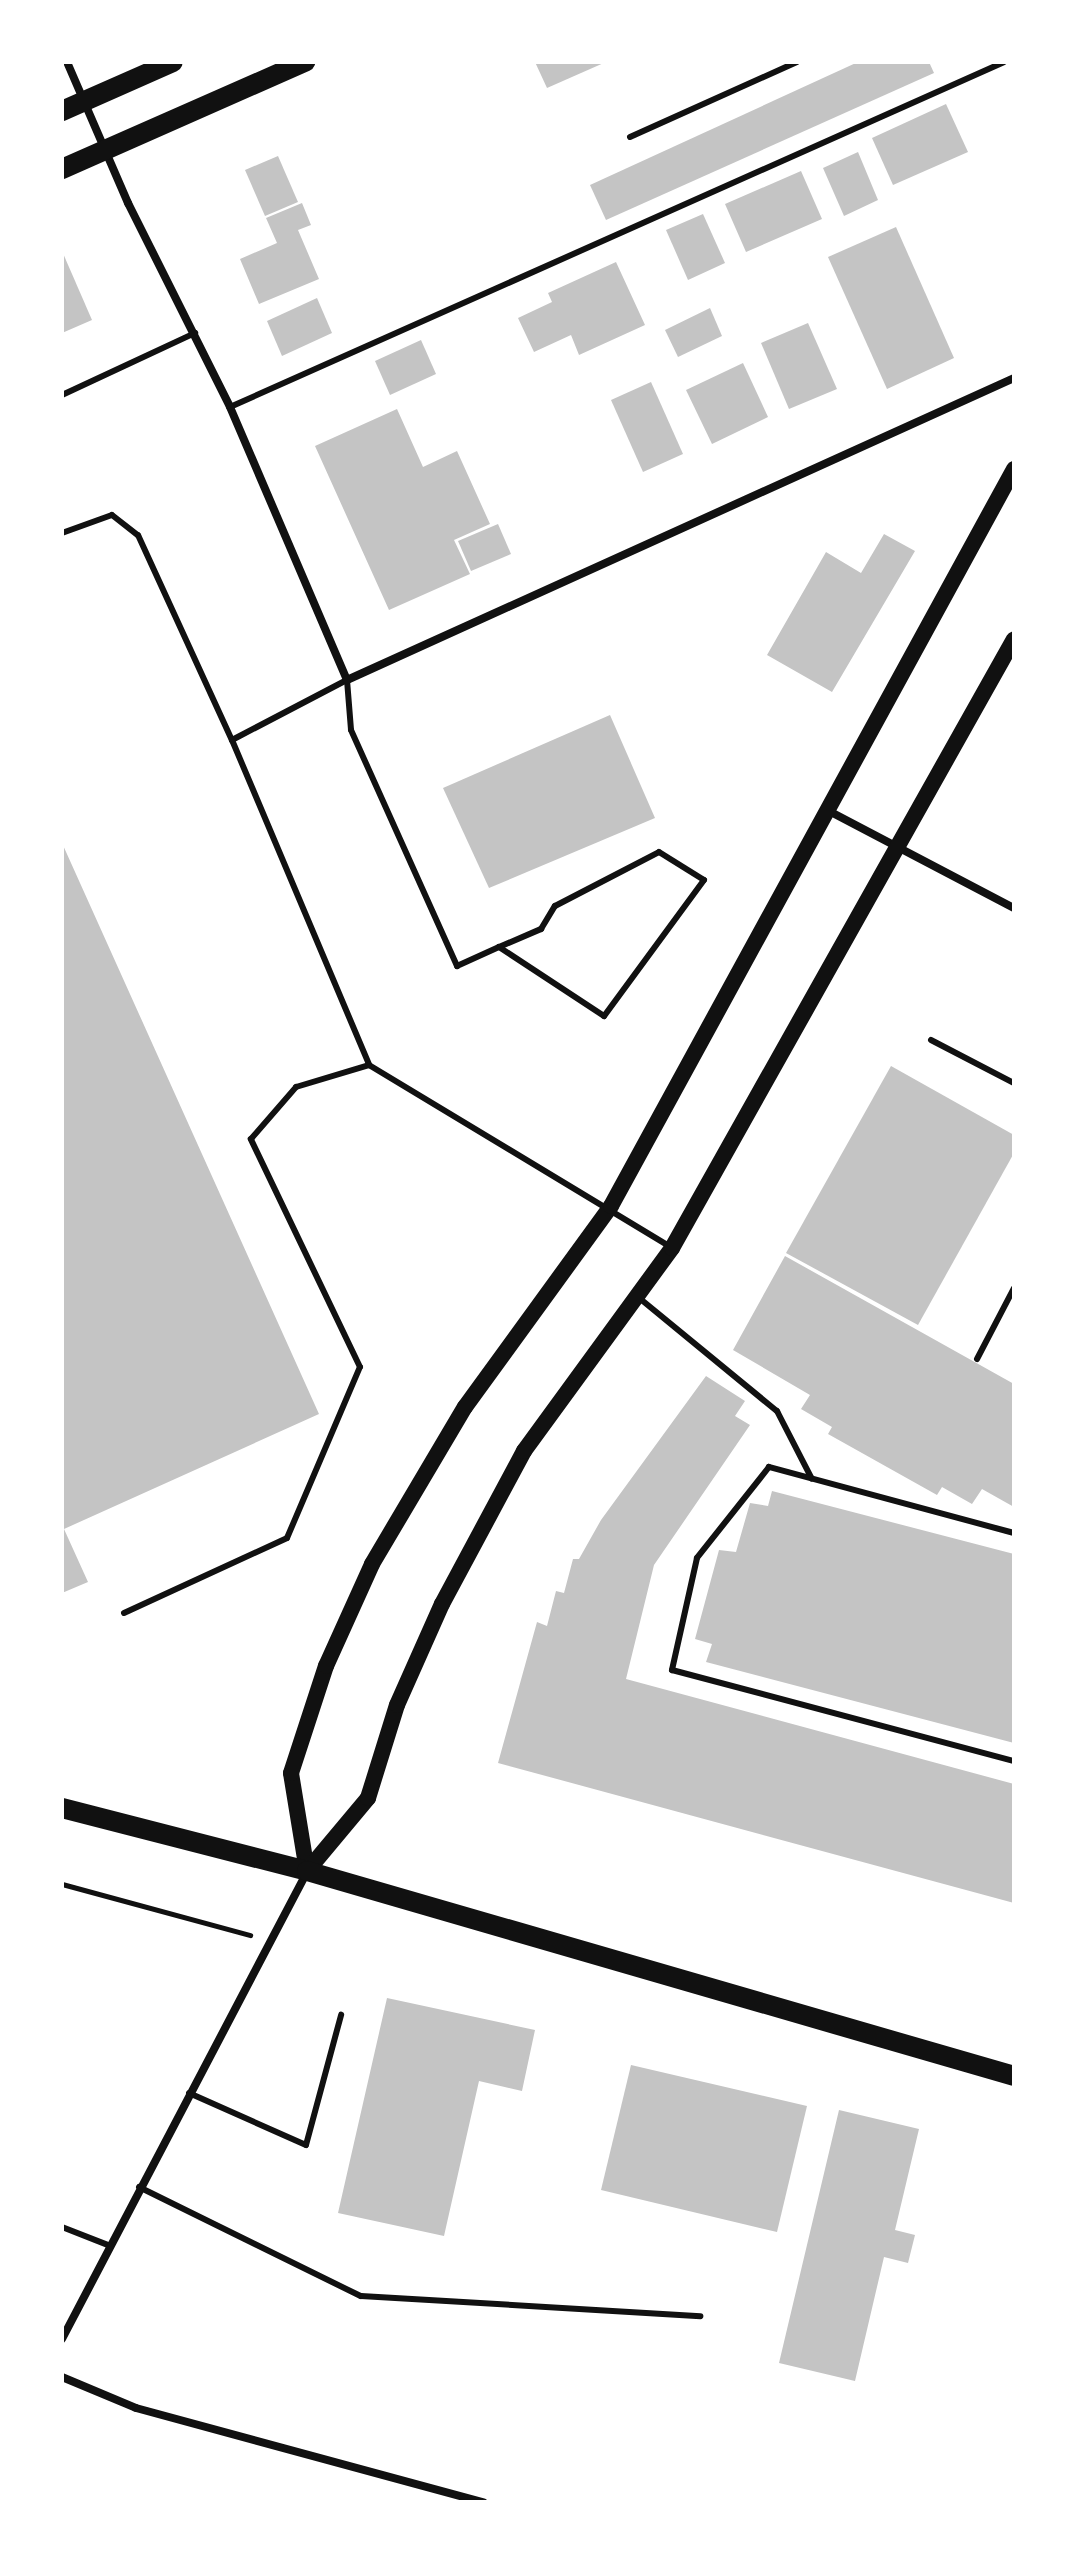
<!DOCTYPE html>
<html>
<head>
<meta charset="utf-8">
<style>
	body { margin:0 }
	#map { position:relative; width:1076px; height:2564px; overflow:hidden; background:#fff; font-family:"Work Sans",sans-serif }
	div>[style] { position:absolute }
	.building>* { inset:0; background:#c4c4c4 }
	.path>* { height:5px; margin:-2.5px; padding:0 2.5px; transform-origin:2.5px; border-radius:2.5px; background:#111 }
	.service>* { height:6px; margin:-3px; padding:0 3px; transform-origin:3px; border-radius:3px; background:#111 }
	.minor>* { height:8px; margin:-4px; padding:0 4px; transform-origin:4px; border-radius:4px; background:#111 }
	.secondary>* { height:16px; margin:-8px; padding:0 8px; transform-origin:8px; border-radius:8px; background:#111 }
	.primary>* { height:20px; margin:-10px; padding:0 10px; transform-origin:10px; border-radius:10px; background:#111 }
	span { translate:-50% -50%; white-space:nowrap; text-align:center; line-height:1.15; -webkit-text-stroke:8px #fff; paint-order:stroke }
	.frame { position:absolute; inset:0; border:64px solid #fff; pointer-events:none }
</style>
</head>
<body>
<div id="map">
	<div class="building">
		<i style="clip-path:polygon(535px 62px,606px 62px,547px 88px)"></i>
		<i style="clip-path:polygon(858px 62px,929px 62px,934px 73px,606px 220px,590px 185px)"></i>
		<i style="clip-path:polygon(946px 104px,968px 152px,893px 185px,872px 138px)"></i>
		<i style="clip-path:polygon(858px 152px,878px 200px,844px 216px,823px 168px)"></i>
		<i style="clip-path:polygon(278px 156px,298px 202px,265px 216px,245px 170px)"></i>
		<i style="clip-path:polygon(801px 171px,822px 219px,746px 252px,725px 204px)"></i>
		<i style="clip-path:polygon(302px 203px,311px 225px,298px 230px,319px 279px,259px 304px,240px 259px,277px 243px,266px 218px)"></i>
		<i style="clip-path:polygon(703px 214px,725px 263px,688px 280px,666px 230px)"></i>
		<i style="clip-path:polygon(896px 227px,954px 358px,887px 389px,828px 257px)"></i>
		<i style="clip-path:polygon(62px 251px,92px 320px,62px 333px)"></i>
		<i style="clip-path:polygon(616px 262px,645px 325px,579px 355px,571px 335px,534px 352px,518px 318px,552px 302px,548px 293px)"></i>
		<i style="clip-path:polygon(317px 298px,332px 333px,282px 356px,267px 321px)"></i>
		<i style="clip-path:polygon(710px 308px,722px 336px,678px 357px,665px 330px)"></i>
		<i style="clip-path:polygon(808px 323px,837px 389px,789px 409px,761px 343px)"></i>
		<i style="clip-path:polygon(421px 340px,436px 374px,390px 395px,375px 361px)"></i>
		<i style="clip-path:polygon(743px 363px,768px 417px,712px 444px,686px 390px)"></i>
		<i style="clip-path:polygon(651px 382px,683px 454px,643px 472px,611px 400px)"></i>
		<i style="clip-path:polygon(397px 409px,423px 467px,457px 451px,490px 524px,454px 540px,470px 574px,389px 610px,315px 446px)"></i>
		<i style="clip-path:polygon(498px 524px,511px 554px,471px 571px,458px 541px)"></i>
		<i style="clip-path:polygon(884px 534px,915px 551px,832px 692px,767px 655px,826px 552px,861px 573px)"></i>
		<i style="clip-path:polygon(610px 715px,655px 818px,489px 888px,443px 788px)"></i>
		<i style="clip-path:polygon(62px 843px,319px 1414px,64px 1529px,88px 1582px,62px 1593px)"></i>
		<i style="clip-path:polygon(891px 1066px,1014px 1135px,1014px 1153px,918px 1325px,786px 1253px)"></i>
		<i style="clip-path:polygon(785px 1256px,1014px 1384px,1014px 1507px,982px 1489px,972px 1504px,942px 1487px,937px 1495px,828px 1434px,832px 1427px,801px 1409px,810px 1395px,733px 1350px)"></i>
		<i style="clip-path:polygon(706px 1376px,745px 1401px,735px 1416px,750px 1425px,654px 1565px,626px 1679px,1014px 1784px,1014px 1903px,498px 1763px,537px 1622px,547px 1626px,556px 1591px,564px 1593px,573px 1559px,579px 1559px,601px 1520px)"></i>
		<i style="clip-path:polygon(772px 1491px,1014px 1554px,1014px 1743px,706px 1662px,712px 1644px,695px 1639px,719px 1550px,736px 1552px,750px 1503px,768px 1506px)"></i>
		<i style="clip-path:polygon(387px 1998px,535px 2030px,522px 2091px,479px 2081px,444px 2236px,338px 2213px)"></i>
		<i style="clip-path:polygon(631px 2065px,807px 2106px,777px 2232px,601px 2190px)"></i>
		<i style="clip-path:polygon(839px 2110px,919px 2129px,895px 2230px,915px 2235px,908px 2263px,884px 2257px,855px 2381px,779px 2363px)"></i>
	</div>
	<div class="path">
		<i style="left:62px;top:1884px;width:195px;rotate:15.2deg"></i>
	</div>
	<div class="service">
		<i style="left:630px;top:137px;width:183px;rotate:-24.2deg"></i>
		<i style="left:62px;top:395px;width:147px;rotate:-25deg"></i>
		<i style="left:230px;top:407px;width:847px;rotate:-24.02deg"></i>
		<i style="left:62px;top:533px;width:53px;rotate:-19.8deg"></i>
		<i style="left:112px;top:515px;width:33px;rotate:38deg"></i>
		<i style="left:138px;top:535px;width:226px;rotate:65.4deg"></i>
		<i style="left:232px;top:740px;width:353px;rotate:67.1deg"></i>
		<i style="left:369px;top:1065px;width:353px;rotate:31.1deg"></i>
		<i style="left:232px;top:740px;width:130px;rotate:-27.6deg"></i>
		<i style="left:347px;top:680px;width:50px;rotate:85.4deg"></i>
		<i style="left:351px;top:730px;width:259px;rotate:65.8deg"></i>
		<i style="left:457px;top:966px;width:46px;rotate:-24.3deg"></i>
		<i style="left:499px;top:947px;width:46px;rotate:-23.2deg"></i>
		<i style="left:541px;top:929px;width:27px;rotate:-59deg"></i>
		<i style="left:555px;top:906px;width:117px;rotate:-27.4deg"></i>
		<i style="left:659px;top:852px;width:53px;rotate:31.9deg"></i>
		<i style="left:704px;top:880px;width:169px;rotate:126.3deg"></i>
		<i style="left:604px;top:1016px;width:126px;rotate:-146.7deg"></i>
		<i style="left:931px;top:1040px;width:93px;rotate:27.4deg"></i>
		<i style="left:638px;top:1297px;width:180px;rotate:39.4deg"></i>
		<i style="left:777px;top:1411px;width:76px;rotate:62.8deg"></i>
		<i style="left:977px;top:1359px;width:80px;rotate:-62.5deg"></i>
		<i style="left:1014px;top:1533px;width:254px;rotate:-164.9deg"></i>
		<i style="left:769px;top:1467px;width:116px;rotate:128.4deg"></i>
		<i style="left:697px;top:1558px;width:115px;rotate:102.6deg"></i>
		<i style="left:672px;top:1670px;width:354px;rotate:14.9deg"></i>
		<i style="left:124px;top:1613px;width:179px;rotate:-24.7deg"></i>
		<i style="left:287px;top:1538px;width:186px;rotate:-66.9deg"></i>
		<i style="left:360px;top:1367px;width:253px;rotate:-115.6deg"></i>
		<i style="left:251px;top:1139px;width:69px;rotate:-49.1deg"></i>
		<i style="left:296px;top:1087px;width:76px;rotate:-16.8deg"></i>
		<i style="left:189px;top:2093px;width:128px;rotate:24deg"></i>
		<i style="left:306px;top:2145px;width:135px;rotate:-74.9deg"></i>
		<i style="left:139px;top:2187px;width:247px;rotate:26.2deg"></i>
		<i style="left:361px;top:2296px;width:340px;rotate:3.4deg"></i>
		<i style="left:62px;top:2227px;width:49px;rotate:21.4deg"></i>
	</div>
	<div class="minor">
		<i style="left:67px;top:62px;width:154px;rotate:66.6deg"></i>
		<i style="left:128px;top:203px;width:228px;rotate:63.4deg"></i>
		<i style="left:230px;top:407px;width:297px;rotate:66.8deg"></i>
		<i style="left:347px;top:680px;width:732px;rotate:-24.36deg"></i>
		<i style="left:827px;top:810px;width:211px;rotate:27.7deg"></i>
		<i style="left:62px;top:2339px;width:527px;rotate:-62.32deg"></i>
		<i style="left:62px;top:2377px;width:80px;rotate:22.7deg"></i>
		<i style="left:136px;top:2408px;width:360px;rotate:15.2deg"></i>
	</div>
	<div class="secondary">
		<i style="left:307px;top:1871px;width:99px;rotate:-99.3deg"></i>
		<i style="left:291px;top:1773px;width:113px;rotate:-71.9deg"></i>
		<i style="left:326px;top:1666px;width:112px;rotate:-65.7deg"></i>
		<i style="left:372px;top:1564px;width:182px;rotate:-59.4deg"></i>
		<i style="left:465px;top:1407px;width:248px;rotate:-54deg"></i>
		<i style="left:611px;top:1206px;width:840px;rotate:-61.33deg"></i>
		<i style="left:307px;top:1871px;width:95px;rotate:-50.1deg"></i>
		<i style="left:368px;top:1798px;width:97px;rotate:-72.7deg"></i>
		<i style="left:397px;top:1705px;width:111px;rotate:-66deg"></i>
		<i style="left:442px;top:1604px;width:174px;rotate:-61.8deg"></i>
		<i style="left:524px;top:1451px;width:251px;rotate:-53.9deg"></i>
		<i style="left:672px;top:1248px;width:698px;rotate:-60.68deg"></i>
	</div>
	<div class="primary">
		<i style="left:62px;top:111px;width:121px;rotate:-23.8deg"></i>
		<i style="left:62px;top:169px;width:266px;rotate:-23.8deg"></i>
		<i style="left:62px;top:1808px;width:253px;rotate:14.4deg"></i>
		<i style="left:307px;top:1871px;width:736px;rotate:16.17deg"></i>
	</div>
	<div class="frame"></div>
</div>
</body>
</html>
